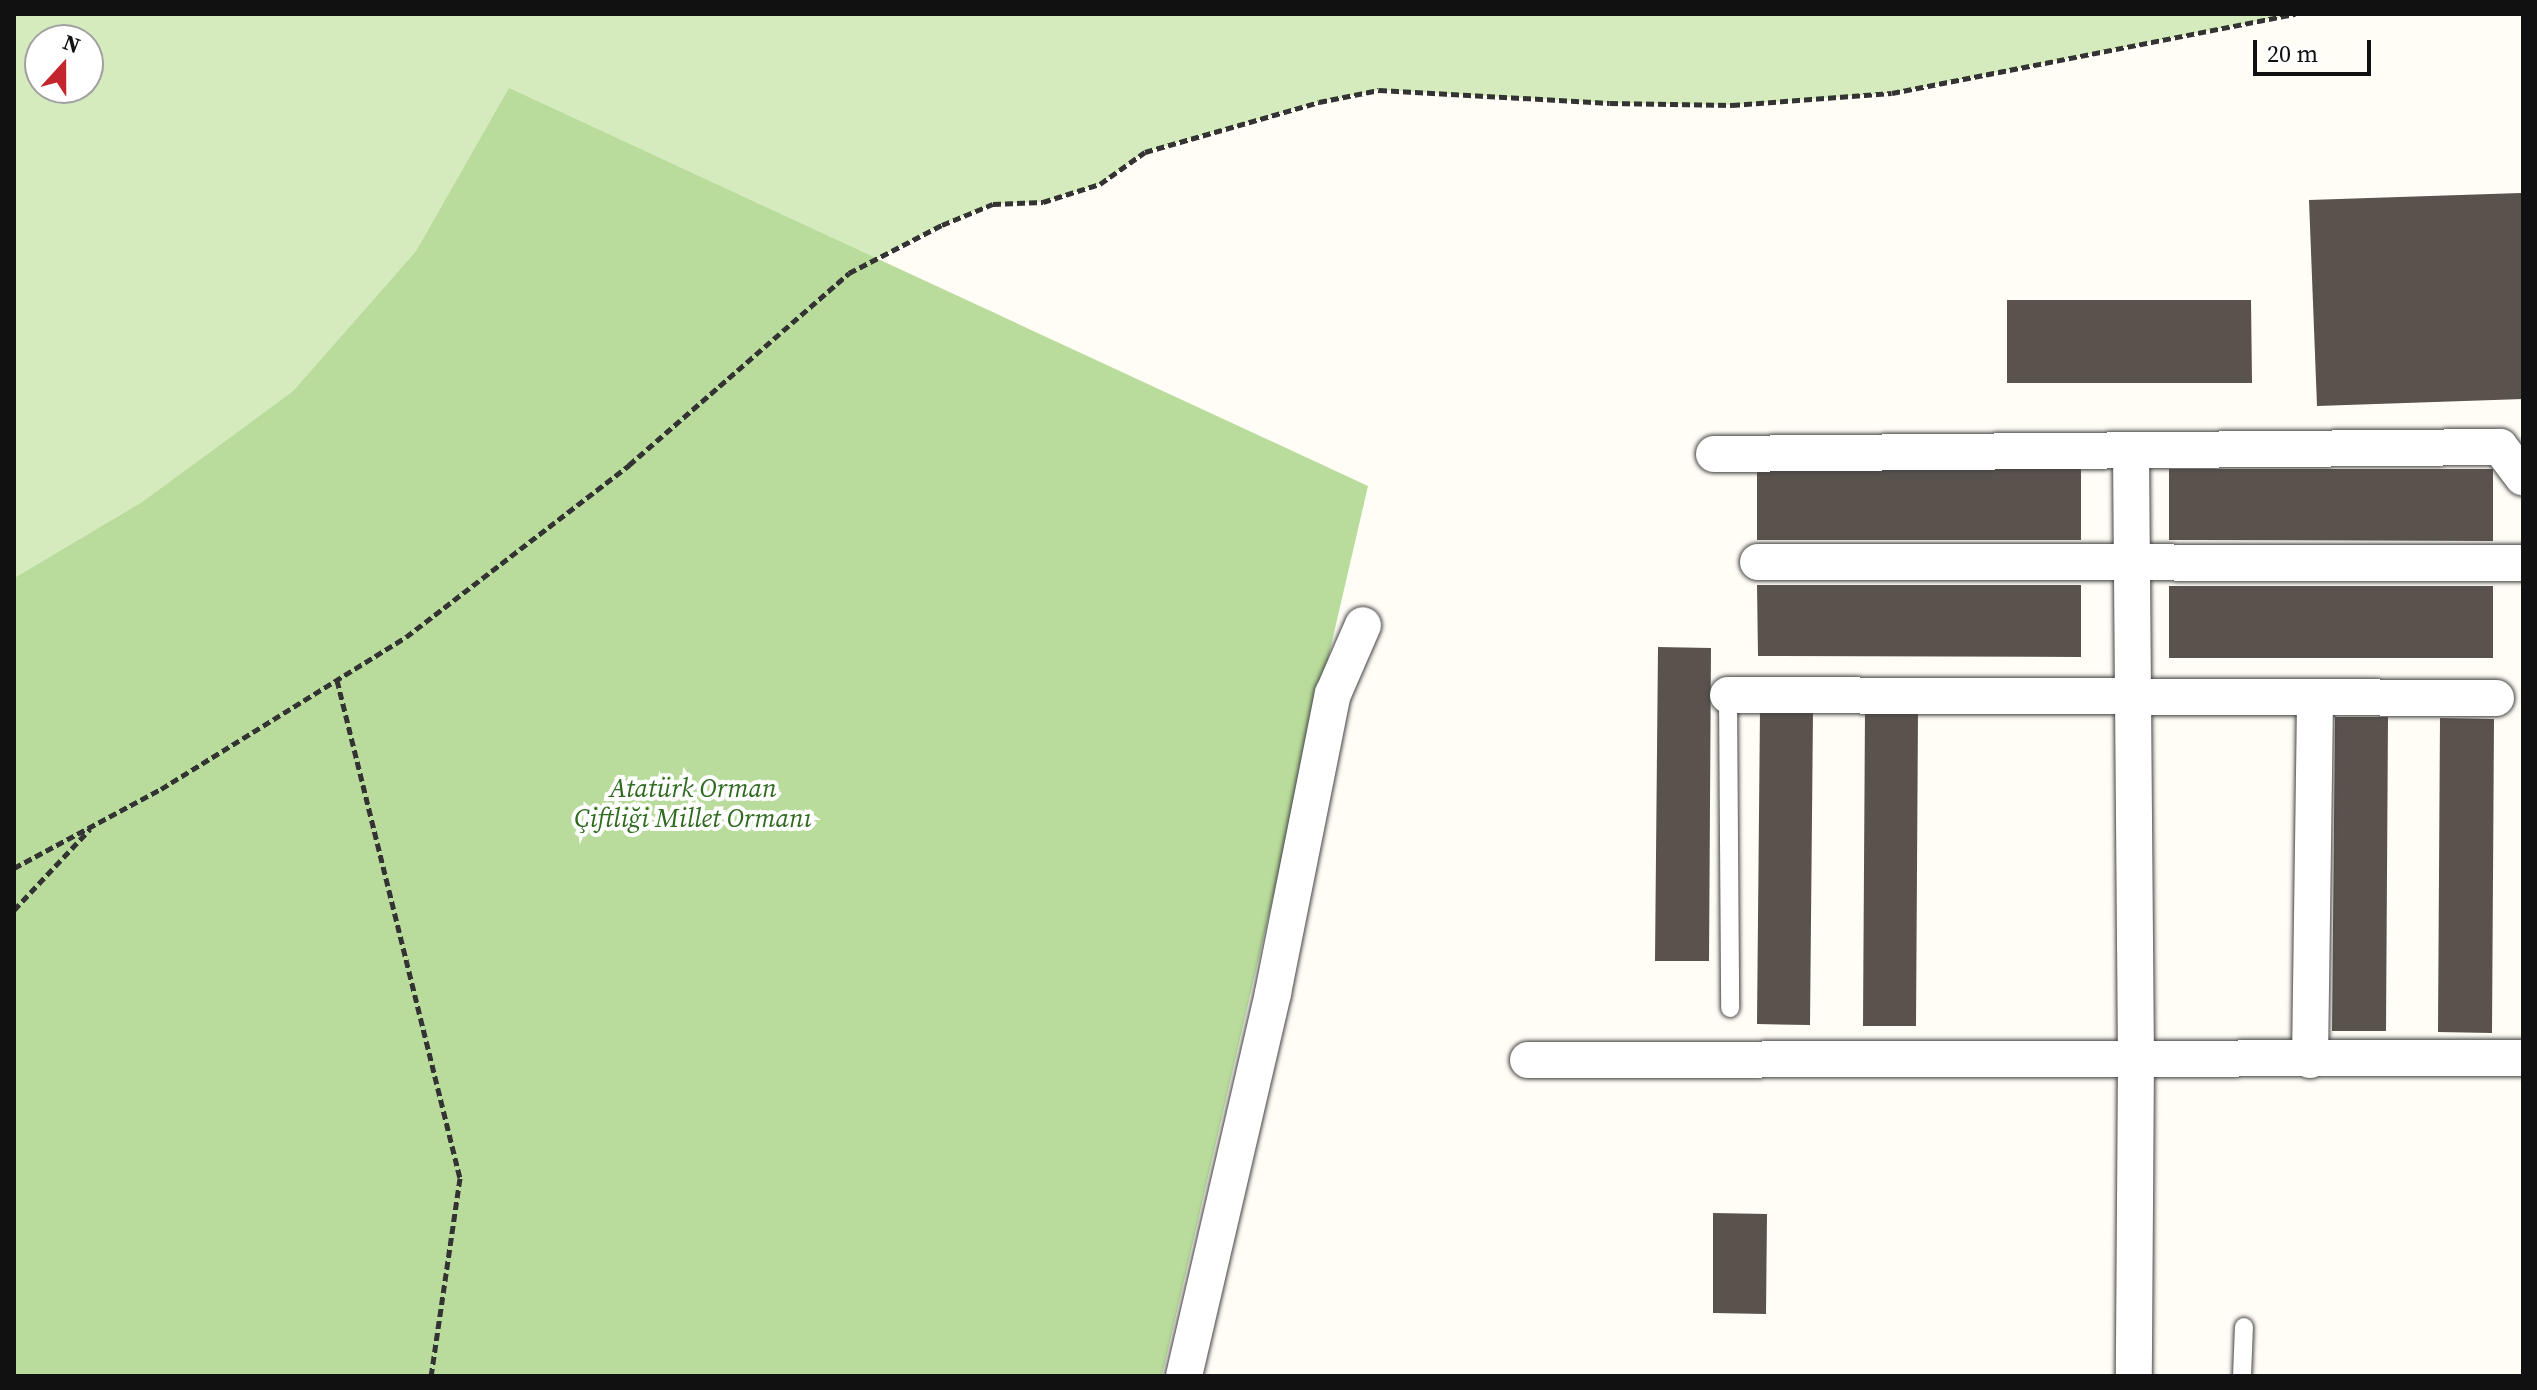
<!DOCTYPE html>
<html>
<head>
<meta charset="utf-8">
<style>
	body { margin:0 }
	#map { position:relative; width:2537px; height:1390px; overflow:hidden; background:#fffdf5; font-family:"Source Serif 4",serif }
	div>[style] { position:absolute }
	.green>* { inset:0; background:#d5ebbd }
	.forest>* { inset:0; background:#b9dc9c }
	.building>* { inset:0; background:#5a524d }
	.path>* { height:5px; margin-top:-2.5px; transform-origin:0; background:repeating-linear-gradient(90deg,#333 0 8px,transparent 0 12px) }
	.roads { filter:drop-shadow(0 0 2px #444) drop-shadow(0 0 2px #444) }
	.lane>* { height:18px; margin:-9px; padding:0 9px; transform-origin:9px; border-radius:9px; background:#fff }
	.street>* { height:36px; margin:-18px; padding:0 18px; transform-origin:18px; border-radius:18px; background:#fff }
	span { translate:-50% -50%; white-space:nowrap; text-align:center; line-height:1.15; -webkit-text-stroke:8px #fff; paint-order:stroke }
	.park-label { font-size:26px; color:#2f6b1f; font-style:italic }
	.frame { position:absolute; inset:0; border:16px solid #111; pointer-events:none }
	.north { position:absolute; left:24px; top:24px; width:80px; height:80px; box-sizing:border-box; background:#fff; border:2px solid #a0a0a0; border-radius:50%; rotate:21deg; font-size:22px; font-weight:700; line-height:32px; text-align:center; color:#111 }
	.north::after { content:''; display:block; margin:auto; width:28px; height:36px; background:#c4262e; clip-path:polygon(50% 0,100% 100%,50% 72%,0 100%) }
	.scale { position:absolute; left:2253px; top:40px; width:118px; height:36px; box-sizing:border-box; border:4px solid #111; border-top:0; padding-left:10px; font-size:24px; line-height:28px; white-space:nowrap; color:#111; -webkit-text-stroke:6px #fff; paint-order:stroke }
</style>
</head>
<body>
<div id="map">
	<div class="green">
		<i style="clip-path:polygon(evenodd,14px 14px,2295px 14px,1892px 93px,1732px 105px,1610px 103px,1379px 90px,1319px 102px,1145px 152px,1100px 184px,1043px 202px,993px 204px,942px 225px,849px 273px,509px 89px,416px 251px,293px 391px,142px 502px,14px 578px,14px 14px,40px 40px,88px 40px,88px 88px,40px 88px,40px 40px)"></i>
	</div>
	<div class="forest">
		<i style="clip-path:polygon(509px 88px,1368px 486px,1162px 1376px,14px 1376px,14px 578px,142px 502px,293px 391px,416px 251px)"></i>
	</div>
	<div class="building">
		<i style="clip-path:polygon(2521px 193px,2523px 399px,2317px 406px,2309px 200px)"></i>
		<i style="clip-path:polygon(2007px 300px,2251px 300px,2252px 383px,2007px 383px)"></i>
		<i style="clip-path:polygon(1757px 468px,2081px 468px,2081px 540px,1757px 540px)"></i>
		<i style="clip-path:polygon(2169px 469px,2493px 469px,2493px 541px,2169px 540px)"></i>
		<i style="clip-path:polygon(1757px 585px,2081px 585px,2081px 657px,1758px 656px)"></i>
		<i style="clip-path:polygon(2169px 586px,2493px 586px,2493px 658px,2169px 658px)"></i>
		<i style="clip-path:polygon(1658px 647px,1711px 648px,1709px 961px,1655px 961px)"></i>
		<i style="clip-path:polygon(1760px 710px,1813px 711px,1810px 1025px,1757px 1024px)"></i>
		<i style="clip-path:polygon(1865px 712px,1918px 712px,1916px 1026px,1863px 1026px)"></i>
		<i style="clip-path:polygon(2335px 717px,2388px 717px,2386px 1031px,2332px 1031px)"></i>
		<i style="clip-path:polygon(2440px 718px,2494px 719px,2492px 1033px,2438px 1032px)"></i>
		<i style="clip-path:polygon(1713px 1213px,1767px 1214px,1766px 1314px,1713px 1313px)"></i>
	</div>
	<div class="path">
		<i style="left:337px;top:680px;width:513px;rotate:76.13deg"></i>
		<i style="left:460px;top:1178px;width:200px;rotate:98.3deg"></i>
		<i style="left:14px;top:868px;width:167px;rotate:-28.3deg"></i>
		<i style="left:161px;top:789px;width:288px;rotate:-31.8deg"></i>
		<i style="left:406px;top:637px;width:282px;rotate:-37.6deg"></i>
		<i style="left:629px;top:465px;width:292px;rotate:-41.1deg"></i>
		<i style="left:849px;top:273px;width:105px;rotate:-27.3deg"></i>
		<i style="left:942px;top:225px;width:55px;rotate:-22.4deg"></i>
		<i style="left:993px;top:204px;width:50px;rotate:-2.3deg"></i>
		<i style="left:1043px;top:202px;width:60px;rotate:-17.5deg"></i>
		<i style="left:1100px;top:184px;width:55px;rotate:-35.4deg"></i>
		<i style="left:1145px;top:152px;width:181px;rotate:-16deg"></i>
		<i style="left:1319px;top:102px;width:61px;rotate:-11.3deg"></i>
		<i style="left:1379px;top:90px;width:231px;rotate:3.2deg"></i>
		<i style="left:1610px;top:103px;width:122px;rotate:0.9deg"></i>
		<i style="left:1732px;top:105px;width:160px;rotate:-4.3deg"></i>
		<i style="left:1892px;top:93px;width:411px;rotate:-11.1deg"></i>
		<i style="left:14px;top:910px;width:111px;rotate:-46.8deg"></i>
	</div>
	<div class="roads">
		<div class="lane">
			<i style="left:1728px;top:695px;width:313px;rotate:89.6deg"></i>
			<i style="left:2242px;top:1376px;width:49px;rotate:-87.7deg"></i>
		</div>
		<div class="street">
			<i style="left:2131px;top:452px;width:608px;rotate:89.53deg"></i>
			<i style="left:2136px;top:1060px;width:316px;rotate:90.4deg"></i>
			<i style="left:1714px;top:454px;width:786px;rotate:-0.51deg"></i>
			<i style="left:2500px;top:447px;width:38px;rotate:53deg"></i>
			<i style="left:1758px;top:562px;width:765px;rotate:0.07deg"></i>
			<i style="left:1728px;top:695px;width:768px;rotate:0.22deg"></i>
			<i style="left:1528px;top:1060px;width:995px;rotate:-0.12deg"></i>
			<i style="left:2310px;top:1060px;width:362px;rotate:-89.2deg"></i>
			<i style="left:1184px;top:1376px;width:393px;rotate:-76.9deg"></i>
			<i style="left:1273px;top:993px;width:305px;rotate:-78.7deg"></i>
			<i style="left:1333px;top:694px;width:75px;rotate:-66.5deg"></i>
		</div>
	</div>
	<div class="park-label">
		<span style="left:693px;top:804px">Atatürk Orman<br>Çiftliği Millet Ormanı</span>
	</div>
	<div class="frame"></div>
	<div class="north">N</div>
	<div class="scale">20 m</div>
</div>
</body>
</html>
